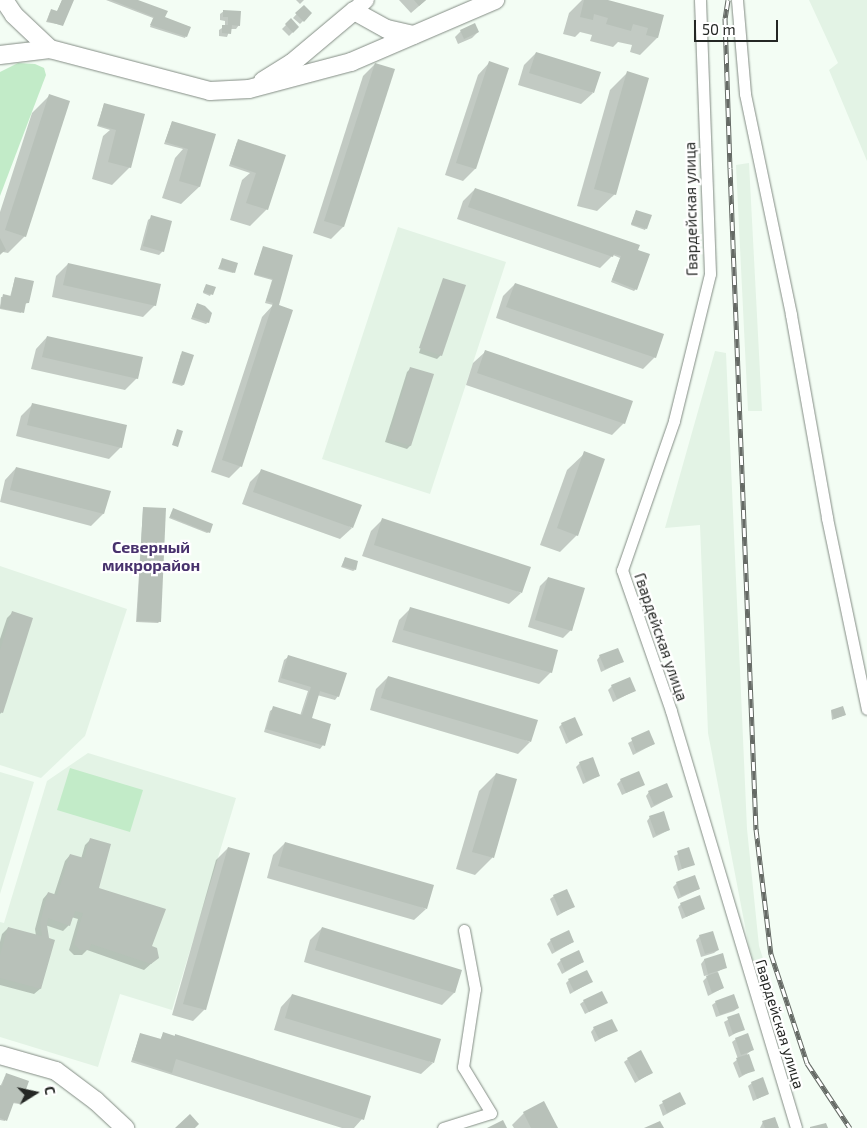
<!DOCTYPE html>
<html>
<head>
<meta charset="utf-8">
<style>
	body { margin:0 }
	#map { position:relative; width:867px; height:1128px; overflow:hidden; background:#f3fdf4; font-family:"Exo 2",sans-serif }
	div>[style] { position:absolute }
	.built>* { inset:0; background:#e3f3e5 }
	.green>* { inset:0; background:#c2ebc8 }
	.shadow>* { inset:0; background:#0003 }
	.building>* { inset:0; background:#b8c1b9 }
	.roads { filter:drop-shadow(0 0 1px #838c84) drop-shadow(0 0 1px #838c84) }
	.minor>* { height:11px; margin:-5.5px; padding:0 5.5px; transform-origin:5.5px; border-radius:5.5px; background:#fff }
	.secondary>* { height:16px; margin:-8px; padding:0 8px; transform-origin:8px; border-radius:8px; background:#fff }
	.primary>* { height:18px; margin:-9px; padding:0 9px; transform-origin:9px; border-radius:9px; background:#fff }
	.rail>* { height:5px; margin-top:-2.5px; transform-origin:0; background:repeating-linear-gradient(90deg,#fff 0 9px,#656a65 0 18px); box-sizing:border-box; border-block:1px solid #656a65 }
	span { translate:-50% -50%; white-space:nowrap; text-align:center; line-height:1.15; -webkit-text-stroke:4.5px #fff; paint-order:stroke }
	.street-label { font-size:15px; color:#242724 }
	.neighbourhood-label { font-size:16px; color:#48326d; font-weight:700 }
	.north { position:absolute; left:10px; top:1068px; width:50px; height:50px; -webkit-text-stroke:4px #fff; paint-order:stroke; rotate:80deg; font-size:14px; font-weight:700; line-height:20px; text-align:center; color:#242724 }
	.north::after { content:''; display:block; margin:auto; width:18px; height:22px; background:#242724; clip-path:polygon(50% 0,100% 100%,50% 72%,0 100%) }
	.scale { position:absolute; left:694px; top:20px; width:84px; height:22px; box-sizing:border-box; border:2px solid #242724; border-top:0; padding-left:6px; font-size:15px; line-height:18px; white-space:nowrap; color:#242724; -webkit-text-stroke:4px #fff; paint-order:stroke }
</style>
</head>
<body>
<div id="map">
	<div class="built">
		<i style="clip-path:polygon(809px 0,867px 0,867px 161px,829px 70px,838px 63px)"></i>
		<i style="clip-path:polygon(749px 163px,762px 411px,748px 411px,736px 165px)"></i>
		<i style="clip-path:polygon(398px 227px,506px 262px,430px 494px,322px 459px)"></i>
		<i style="clip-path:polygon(715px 351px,726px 353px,747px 829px,759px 946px,787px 1034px,775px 1036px,749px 947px,708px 733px,700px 525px,665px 528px)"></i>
		<i style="clip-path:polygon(0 566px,127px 609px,85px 736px,41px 778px,0 765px)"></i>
		<i style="clip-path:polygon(88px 753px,236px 798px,172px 1010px,120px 994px,98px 1067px,0 1037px,0 922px,4px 923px,47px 781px)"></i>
		<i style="clip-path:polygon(0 772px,34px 782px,0 894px)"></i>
	</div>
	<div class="green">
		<i style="clip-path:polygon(18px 63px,35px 64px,44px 68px,46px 75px,0 196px,0 72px)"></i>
		<i style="clip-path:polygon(70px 768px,143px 790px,130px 832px,57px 810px)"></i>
	</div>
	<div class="shadow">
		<i style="clip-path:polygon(62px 0,73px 0,62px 25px,46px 22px,50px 12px,57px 12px)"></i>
		<i style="clip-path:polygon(106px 0,135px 0,164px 18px,190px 27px,185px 38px,150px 27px,153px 18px)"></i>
		<i style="clip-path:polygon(296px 0,304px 0,300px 4px)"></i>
		<i style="clip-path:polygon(399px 0,426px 0,411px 13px)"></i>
		<i style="clip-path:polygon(582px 0,603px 0,662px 16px,657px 38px,640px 55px,630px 52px,632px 45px,618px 42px,613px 47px,590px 41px,592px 35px,580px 32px,575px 37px,563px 34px,569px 13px)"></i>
		<i style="clip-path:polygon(304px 6px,311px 13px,300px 24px,293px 18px)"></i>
		<i style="clip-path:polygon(224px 11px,239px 25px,236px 29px,230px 29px,227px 37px,219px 36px,219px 30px,225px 26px,225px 21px,220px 20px,220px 14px)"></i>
		<i style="clip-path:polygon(291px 20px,298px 27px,289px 36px,282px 29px)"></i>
		<i style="clip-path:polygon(461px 31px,478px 32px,472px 38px,458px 44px,455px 37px)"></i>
		<i style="clip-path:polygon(536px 53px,593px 93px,581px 104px,518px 85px,524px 65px)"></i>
		<i style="clip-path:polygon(489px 63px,507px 68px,475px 169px,463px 181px,445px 175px,478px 75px)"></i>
		<i style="clip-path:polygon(375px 64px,393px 70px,343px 227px,331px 239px,313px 233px,363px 76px)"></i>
		<i style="clip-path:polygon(627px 73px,615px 194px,597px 211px,577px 206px,610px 90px)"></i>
		<i style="clip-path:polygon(49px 96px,25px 236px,8px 253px,3px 252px,0 255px,0 212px,32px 113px)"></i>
		<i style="clip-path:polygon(104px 104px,144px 115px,130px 167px,112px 185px,92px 179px,103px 136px,110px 130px,97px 126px)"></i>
		<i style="clip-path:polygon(172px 122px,214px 135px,199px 187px,181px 204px,162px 198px,175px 158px,183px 149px,164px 144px)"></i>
		<i style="clip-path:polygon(237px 142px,284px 156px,267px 209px,250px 226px,230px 220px,242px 180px,250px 173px,229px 166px)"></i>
		<i style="clip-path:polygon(475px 189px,619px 239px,636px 289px,634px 291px,611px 282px,620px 258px,613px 255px,600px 268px,457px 219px,463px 201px)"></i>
		<i style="clip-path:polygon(636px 211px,646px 228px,645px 230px,631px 225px)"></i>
		<i style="clip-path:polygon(152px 217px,163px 251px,159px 255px,140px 250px,148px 220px)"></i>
		<i style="clip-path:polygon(263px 248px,292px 256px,277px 304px,241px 466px,229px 478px,211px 472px,262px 317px,273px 305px,265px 303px,272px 280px,254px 275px)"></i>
		<i style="clip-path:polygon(222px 260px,234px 272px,233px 273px,218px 269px)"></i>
		<i style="clip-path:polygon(68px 264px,155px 305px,143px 317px,52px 297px,56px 276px)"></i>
		<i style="clip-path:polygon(15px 278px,28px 303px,24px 304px,21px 313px,0 309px,1px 297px,10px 297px)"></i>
		<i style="clip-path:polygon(444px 279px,441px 355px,437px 359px,419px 353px)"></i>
		<i style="clip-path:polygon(515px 284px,655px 357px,643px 369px,496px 318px,503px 296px)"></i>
		<i style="clip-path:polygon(205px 287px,214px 288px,210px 296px,203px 293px)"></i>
		<i style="clip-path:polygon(197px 304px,208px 322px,206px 324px,191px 319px)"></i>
		<i style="clip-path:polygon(47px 337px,137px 378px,125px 390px,31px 369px,36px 349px)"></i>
		<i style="clip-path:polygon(485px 352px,624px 423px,612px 435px,466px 385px,473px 363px)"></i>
		<i style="clip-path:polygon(181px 354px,183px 385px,182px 386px,172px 383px)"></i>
		<i style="clip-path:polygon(411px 368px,410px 446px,407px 449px,385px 442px,407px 372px)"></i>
		<i style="clip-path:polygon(33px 404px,121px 447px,109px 459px,16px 436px,21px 416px)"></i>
		<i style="clip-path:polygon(585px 453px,577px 535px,560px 552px,540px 545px,567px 470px)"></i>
		<i style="clip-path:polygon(16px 468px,109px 492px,103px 514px,91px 526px,0 502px,5px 480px)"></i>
		<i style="clip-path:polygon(262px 470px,352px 528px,340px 539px,242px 504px,250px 482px)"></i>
		<i style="clip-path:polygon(143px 509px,159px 622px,158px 623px,136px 622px)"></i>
		<i style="clip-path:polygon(172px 511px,209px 532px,207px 533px,169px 518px)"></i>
		<i style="clip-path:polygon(382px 520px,521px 593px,509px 604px,362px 556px,371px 531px)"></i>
		<i style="clip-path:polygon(345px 558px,355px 570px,353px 571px,341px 567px)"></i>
		<i style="clip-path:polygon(548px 578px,571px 630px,563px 638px,528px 627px,540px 586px)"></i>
		<i style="clip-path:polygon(410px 609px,551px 672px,539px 684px,392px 642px,399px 620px)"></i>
		<i style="clip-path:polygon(12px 613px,2px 712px,0 714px,0 639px,7px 618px)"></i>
		<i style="clip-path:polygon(600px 656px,622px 662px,601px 672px,597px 660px)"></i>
		<i style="clip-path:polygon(288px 657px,338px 696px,335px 700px,317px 695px,310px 719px,323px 745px,320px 749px,264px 732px,270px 711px,274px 708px,300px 716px,308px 691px,278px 682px,284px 660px)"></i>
		<i style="clip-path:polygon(388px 677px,530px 742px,518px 754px,370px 710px,376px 689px)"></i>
		<i style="clip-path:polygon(612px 686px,634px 691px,613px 702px,608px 690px)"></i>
		<i style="clip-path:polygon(831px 711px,845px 715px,832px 720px)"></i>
		<i style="clip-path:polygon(562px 724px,582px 735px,566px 744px,559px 727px)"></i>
		<i style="clip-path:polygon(649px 732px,654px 744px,633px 755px,628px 743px)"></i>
		<i style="clip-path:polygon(580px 763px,599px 776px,583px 784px,576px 767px)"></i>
		<i style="clip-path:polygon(496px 774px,515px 780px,492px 858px,475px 875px,456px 869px,479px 791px)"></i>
		<i style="clip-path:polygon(621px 780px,643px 785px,622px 795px,617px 784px)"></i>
		<i style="clip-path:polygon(649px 792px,672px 797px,651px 808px,646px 796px)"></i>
		<i style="clip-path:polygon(650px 817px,669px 830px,653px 838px,647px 821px)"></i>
		<i style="clip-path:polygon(91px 839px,97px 889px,151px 947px,152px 963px,144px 970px,87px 950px,82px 955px,74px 955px,69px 950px,78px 919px,71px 917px,69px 925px,63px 931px,45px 925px,40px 989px,34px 994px,0 985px,0 942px,2px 934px,8px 928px,36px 936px,35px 929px,43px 899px,48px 893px,54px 895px,65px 861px,70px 855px,81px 859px,85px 845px)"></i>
		<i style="clip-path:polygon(285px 843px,426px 909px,414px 920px,267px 878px,273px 855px)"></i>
		<i style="clip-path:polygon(228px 848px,205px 1009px,193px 1021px,172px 1015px,216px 860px)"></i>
		<i style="clip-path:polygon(689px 849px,693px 864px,678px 871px,674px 856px)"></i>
		<i style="clip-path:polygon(677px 883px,699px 889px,678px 899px,673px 887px)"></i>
		<i style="clip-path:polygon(554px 896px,573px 907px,557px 916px,550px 899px)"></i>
		<i style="clip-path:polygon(681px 904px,703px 909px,682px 919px,678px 907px)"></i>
		<i style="clip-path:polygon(322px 928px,461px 971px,454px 993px,442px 1005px,304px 962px,310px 940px)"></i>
		<i style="clip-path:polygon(700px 936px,718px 950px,714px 953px,701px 957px,696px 940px)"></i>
		<i style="clip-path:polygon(551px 940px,573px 942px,552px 954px,547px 944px)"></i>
		<i style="clip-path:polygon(722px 955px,726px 967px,717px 972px,723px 988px,708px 996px,703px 981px,709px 975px,704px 976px,701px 964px,704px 960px)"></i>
		<i style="clip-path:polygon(561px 960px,583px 962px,562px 974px,557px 964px)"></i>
		<i style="clip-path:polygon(569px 980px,591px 982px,570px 994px,566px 983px)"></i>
		<i style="clip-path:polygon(292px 995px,433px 1063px,421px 1074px,274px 1030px,281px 1007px)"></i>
		<i style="clip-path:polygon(584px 1001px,606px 1003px,585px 1014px,580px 1004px)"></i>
		<i style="clip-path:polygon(716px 1002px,738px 1008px,734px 1011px,716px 1017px,712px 1005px)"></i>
		<i style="clip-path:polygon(738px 1014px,743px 1029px,729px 1037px,724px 1022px)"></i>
		<i style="clip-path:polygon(594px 1028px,616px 1030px,595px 1042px,591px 1032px)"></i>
		<i style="clip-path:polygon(163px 1034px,174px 1037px,175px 1035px,362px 1119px,354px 1128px,342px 1128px,131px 1062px,140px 1035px,160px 1040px)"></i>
		<i style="clip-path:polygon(736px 1039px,752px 1050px,747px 1054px,753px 1070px,739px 1078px,733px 1063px,738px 1059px,732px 1042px)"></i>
		<i style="clip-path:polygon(628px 1059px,651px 1073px,635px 1083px,624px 1062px)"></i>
		<i style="clip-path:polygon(5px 1076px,27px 1081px,20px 1104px,12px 1103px,5px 1121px,0 1120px,0 1087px)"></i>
		<i style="clip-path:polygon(752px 1083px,768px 1094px,753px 1101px,748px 1086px)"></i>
		<i style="clip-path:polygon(680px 1094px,685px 1104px,663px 1116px,659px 1105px)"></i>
		<i style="clip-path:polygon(524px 1113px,557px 1128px,514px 1128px,512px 1125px)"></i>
		<i style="clip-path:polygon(763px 1122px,777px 1128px,760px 1128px)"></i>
	</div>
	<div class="building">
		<i style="clip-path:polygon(62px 0,74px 0,63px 26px,47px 21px,51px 9px,57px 11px)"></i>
		<i style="clip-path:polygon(111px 0,138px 0,168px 11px,165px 17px,191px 27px,187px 37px,150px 25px,154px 17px)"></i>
		<i style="clip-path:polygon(414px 0,426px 0,419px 6px)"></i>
		<i style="clip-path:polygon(584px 0,608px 0,664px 15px,658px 38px,646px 35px,648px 28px,633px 24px,631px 31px,606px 24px,608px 18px,594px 14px,593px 20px,580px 17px)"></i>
		<i style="clip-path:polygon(304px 5px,312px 13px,304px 22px,295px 13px)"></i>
		<i style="clip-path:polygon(223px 10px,241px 11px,240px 26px,232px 25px,231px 34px,222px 33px,222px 25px,228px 25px,228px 17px,223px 17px)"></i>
		<i style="clip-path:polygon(291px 18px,299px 27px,293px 33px,285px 24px)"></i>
		<i style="clip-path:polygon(475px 23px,479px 32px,464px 39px,460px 30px)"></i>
		<i style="clip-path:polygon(536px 52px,601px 72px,594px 93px,529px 73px)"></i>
		<i style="clip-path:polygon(489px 61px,509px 68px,476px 169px,456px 163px)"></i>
		<i style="clip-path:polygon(375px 63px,395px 69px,344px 227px,324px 221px)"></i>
		<i style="clip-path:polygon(627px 71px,649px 78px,616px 195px,594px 189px)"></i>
		<i style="clip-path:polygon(49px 94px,70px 101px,26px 237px,5px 230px)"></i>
		<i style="clip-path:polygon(104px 103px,145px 114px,131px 168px,108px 162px,116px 130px,98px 125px)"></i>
		<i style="clip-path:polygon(172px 121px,216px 134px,200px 187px,179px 181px,188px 149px,165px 142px)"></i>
		<i style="clip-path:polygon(238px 139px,286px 155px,268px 210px,246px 203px,256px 173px,230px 164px)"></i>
		<i style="clip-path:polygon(475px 188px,640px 245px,638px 250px,650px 254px,637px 290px,612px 280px,621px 256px,614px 254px,613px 257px,468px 207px)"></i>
		<i style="clip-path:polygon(636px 210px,652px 215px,647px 229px,631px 224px)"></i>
		<i style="clip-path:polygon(151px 215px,172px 221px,164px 252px,143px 246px)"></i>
		<i style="clip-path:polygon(0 238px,6px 250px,0 254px)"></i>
		<i style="clip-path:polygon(263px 246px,293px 255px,279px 305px,293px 310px,242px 467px,222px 460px,273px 303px,266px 301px,273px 279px,254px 274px)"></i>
		<i style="clip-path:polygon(222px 258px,238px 263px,235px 273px,219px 268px)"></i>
		<i style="clip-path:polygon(68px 263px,161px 284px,156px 306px,63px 285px)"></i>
		<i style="clip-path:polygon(15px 277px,34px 281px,29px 303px,26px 303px,24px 313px,0 308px,3px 294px,11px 296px)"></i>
		<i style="clip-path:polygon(443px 278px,466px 285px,442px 356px,419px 348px)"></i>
		<i style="clip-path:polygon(515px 283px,664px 334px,656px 358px,506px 307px)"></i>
		<i style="clip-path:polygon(206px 284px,216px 287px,213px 295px,203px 292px)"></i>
		<i style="clip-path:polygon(197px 303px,205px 306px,212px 313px,209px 323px,192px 317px)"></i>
		<i style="clip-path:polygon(47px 336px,143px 357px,138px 379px,42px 357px)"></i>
		<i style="clip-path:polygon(485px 350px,633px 401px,625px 424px,477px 373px)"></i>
		<i style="clip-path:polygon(182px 351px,194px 355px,184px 385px,173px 382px)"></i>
		<i style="clip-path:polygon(410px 367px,434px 374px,411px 446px,388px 439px)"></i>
		<i style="clip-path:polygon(32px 403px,127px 425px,122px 448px,27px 425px)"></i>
		<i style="clip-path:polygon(177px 429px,183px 431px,178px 447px,172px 445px)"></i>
		<i style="clip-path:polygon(584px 451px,605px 459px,578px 536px,557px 528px)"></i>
		<i style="clip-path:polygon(16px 467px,111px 491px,104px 514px,10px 490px)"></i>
		<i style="clip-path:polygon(261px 469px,362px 505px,353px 528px,253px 492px)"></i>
		<i style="clip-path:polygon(143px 507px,166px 508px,161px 622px,137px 621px)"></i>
		<i style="clip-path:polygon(173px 508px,213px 524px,210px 533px,170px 517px)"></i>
		<i style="clip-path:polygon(382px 518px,531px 567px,522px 593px,374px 545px)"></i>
		<i style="clip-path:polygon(345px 557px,358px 561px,356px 570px,342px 566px)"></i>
		<i style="clip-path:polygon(548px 577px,585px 588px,572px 631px,535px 620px)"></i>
		<i style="clip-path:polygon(410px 607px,558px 650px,552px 673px,403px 630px)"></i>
		<i style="clip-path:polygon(12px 611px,33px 618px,3px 713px,0 712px,0 650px)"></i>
		<i style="clip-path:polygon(618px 648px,624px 662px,605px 669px,599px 655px)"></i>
		<i style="clip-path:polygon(288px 655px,347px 673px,339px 697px,320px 691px,312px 718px,331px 724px,325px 746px,266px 729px,273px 706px,302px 715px,311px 687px,281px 678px)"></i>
		<i style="clip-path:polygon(388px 676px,538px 720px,531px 742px,381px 698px)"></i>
		<i style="clip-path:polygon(630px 677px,636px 691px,617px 699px,611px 685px)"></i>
		<i style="clip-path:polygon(843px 706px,846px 715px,834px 719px,831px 710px)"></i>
		<i style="clip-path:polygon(575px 717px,583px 735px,569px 741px,561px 723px)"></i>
		<i style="clip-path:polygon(649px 730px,655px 744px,636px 752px,631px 738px)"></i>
		<i style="clip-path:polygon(593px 757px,600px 776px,586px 781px,579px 762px)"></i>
		<i style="clip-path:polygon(639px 771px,645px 785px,626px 793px,620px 779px)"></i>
		<i style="clip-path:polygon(496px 773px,517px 779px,494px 858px,472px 852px)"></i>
		<i style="clip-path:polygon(667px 783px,673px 797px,654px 805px,648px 791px)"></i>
		<i style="clip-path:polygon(664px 811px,670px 830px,656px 835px,649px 816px)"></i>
		<i style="clip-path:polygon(90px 838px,111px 844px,99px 888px,166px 909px,152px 946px,157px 948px,159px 958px,151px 964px,91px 944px,89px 950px,80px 950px,74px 944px,83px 913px,75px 911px,70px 926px,48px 918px,47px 925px,49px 938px,55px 940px,41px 989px,0 978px,0 955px,8px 927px,42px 936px,40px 923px,48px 892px,57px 895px,70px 854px,84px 858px)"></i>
		<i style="clip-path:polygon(285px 842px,434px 885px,427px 909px,278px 866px)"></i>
		<i style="clip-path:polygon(228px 847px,250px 853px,206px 1010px,183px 1004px)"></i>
		<i style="clip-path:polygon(689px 847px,695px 865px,682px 869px,677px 851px)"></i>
		<i style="clip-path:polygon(695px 875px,700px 889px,681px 896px,676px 882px)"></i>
		<i style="clip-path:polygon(567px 889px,575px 907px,561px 913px,553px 895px)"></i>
		<i style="clip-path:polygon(700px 895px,705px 909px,686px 917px,680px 903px)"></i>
		<i style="clip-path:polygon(322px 927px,462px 970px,455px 993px,315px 950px)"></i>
		<i style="clip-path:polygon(569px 930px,574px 942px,555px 951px,550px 939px)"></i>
		<i style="clip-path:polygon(713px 931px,719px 950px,705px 954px,699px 935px)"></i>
		<i style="clip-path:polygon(579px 950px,584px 962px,565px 971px,560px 959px)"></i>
		<i style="clip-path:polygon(723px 953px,727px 968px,708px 974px,704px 959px)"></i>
		<i style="clip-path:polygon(587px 970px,593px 982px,574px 991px,568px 979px)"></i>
		<i style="clip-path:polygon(718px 972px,724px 988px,712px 993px,706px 976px)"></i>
		<i style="clip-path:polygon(602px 991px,608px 1003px,589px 1012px,583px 1000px)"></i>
		<i style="clip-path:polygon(292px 994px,441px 1039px,434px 1063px,285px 1018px)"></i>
		<i style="clip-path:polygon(734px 994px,739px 1008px,720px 1015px,715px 1001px)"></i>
		<i style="clip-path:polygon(739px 1013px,745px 1030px,733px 1034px,727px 1017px)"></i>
		<i style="clip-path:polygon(612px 1019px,618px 1031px,599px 1039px,593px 1027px)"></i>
		<i style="clip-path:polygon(163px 1032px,175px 1036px,175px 1034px,371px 1096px,364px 1120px,176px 1059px,172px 1073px,132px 1060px,140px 1033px,161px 1039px)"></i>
		<i style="clip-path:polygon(748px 1033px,754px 1050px,741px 1055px,735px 1038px)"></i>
		<i style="clip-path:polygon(641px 1050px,653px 1073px,639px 1080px,627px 1058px)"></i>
		<i style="clip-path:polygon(749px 1054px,755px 1071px,742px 1075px,736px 1058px)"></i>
		<i style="clip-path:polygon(6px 1073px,29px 1081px,21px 1104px,14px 1102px,7px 1121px,0 1118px,0 1085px,2px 1086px)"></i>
		<i style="clip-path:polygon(763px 1077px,769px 1094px,757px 1099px,751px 1082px)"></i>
		<i style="clip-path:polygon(680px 1092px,686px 1104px,667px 1113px,662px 1101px)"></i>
		<i style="clip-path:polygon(544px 1101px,558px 1128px,531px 1128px,523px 1112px)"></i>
		<i style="clip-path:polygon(190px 1114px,199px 1124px,195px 1128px,175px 1128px)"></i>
		<i style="clip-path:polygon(775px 1117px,779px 1128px,765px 1128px,762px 1121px)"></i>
		<i style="clip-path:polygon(503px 1120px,507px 1128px,487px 1128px)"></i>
		<i style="clip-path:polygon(660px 1121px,664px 1128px,644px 1128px)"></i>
		<i style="clip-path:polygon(826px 1123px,828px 1128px,810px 1128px,810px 1127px)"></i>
	</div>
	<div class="roads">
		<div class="minor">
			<i style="left:700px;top:0;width:274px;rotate:87.9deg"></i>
			<i style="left:710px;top:274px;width:151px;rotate:103.8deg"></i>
			<i style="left:674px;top:421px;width:158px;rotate:109.2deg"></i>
			<i style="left:622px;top:570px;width:149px;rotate:70.8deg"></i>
			<i style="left:671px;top:711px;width:435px;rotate:73.3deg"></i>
			<i style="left:737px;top:0;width:94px;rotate:85.1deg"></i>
			<i style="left:745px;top:94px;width:226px;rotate:78.2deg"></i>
			<i style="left:791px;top:315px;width:206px;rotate:79.9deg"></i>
			<i style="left:827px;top:518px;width:195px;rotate:78.2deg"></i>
			<i style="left:443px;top:1128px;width:50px;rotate:-17.4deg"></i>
			<i style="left:491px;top:1113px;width:54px;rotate:-121.3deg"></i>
			<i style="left:463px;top:1067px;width:79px;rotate:-81.3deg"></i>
			<i style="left:475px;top:989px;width:60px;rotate:-100.6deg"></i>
		</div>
		<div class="secondary">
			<i style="left:354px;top:11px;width:16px;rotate:-43deg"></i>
		</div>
		<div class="primary">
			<i style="left:4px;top:0;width:18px;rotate:56deg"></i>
			<i style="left:14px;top:15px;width:50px;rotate:43.4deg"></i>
			<i style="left:0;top:55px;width:50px;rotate:-6.8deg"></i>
			<i style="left:50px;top:49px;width:165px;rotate:14.7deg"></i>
			<i style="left:210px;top:91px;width:39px;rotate:-3deg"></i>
			<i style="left:249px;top:89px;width:106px;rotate:-14.8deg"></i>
			<i style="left:351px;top:62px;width:157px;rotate:-23.3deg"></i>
			<i style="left:263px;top:81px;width:34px;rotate:-32deg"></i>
			<i style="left:292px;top:63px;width:81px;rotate:-40deg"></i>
			<i style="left:354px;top:11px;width:38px;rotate:29deg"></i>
			<i style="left:387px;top:29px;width:27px;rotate:13deg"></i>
			<i style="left:0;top:1055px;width:58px;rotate:15.9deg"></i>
			<i style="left:56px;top:1071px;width:50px;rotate:36.9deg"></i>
			<i style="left:96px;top:1101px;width:40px;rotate:43deg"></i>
		</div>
	</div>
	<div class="rail">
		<i style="left:728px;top:0;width:18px;rotate:99deg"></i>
		<i style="left:725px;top:18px;width:150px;rotate:88.1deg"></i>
		<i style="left:730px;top:168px;width:662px;rotate:87.75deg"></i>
		<i style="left:756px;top:829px;width:126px;rotate:83.2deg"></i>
		<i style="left:771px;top:954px;width:115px;rotate:71.7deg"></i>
		<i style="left:807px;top:1063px;width:78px;rotate:56.5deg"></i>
	</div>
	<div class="street-label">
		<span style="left:691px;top:209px;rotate:-91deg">Гвардейская улица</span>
		<span style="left:661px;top:637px;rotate:71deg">Гвардейская улица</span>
		<span style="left:780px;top:1024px;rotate:73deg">Гвардейская улица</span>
	</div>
	<div class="neighbourhood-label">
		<span style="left:151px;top:556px">Северный<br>микрорайон</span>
	</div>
	<div class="north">С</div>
	<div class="scale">50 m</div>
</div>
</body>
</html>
